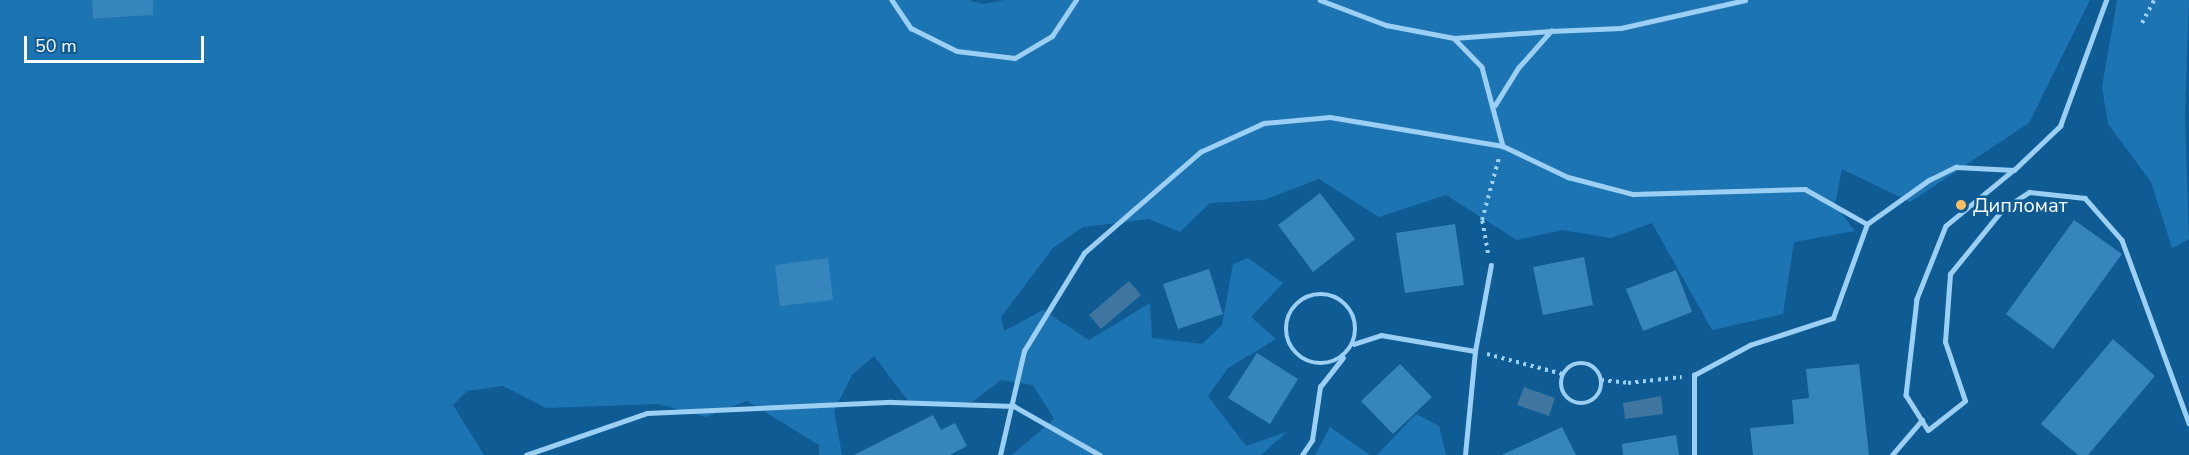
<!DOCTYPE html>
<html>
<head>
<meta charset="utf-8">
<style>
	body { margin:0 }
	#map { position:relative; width:2189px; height:455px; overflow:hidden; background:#0f5b94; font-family:"Nunito Sans",sans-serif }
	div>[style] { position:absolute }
	.green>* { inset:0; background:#1d74b2 }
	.water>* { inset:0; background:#3f759f }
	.building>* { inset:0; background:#3785bd }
	.path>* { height:4px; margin-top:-2px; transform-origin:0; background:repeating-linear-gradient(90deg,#9ccff4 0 3px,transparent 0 7.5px) }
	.path>.ring { margin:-2px; padding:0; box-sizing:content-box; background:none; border:4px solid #9ccff4; border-radius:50% }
	.service>* { height:4.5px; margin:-2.25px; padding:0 2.25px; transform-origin:2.25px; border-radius:2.25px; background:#9ccff4 }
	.service>.ring { margin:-2.25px; padding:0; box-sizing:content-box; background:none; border:4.5px solid #9ccff4; border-radius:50% }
	.dots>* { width:16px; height:16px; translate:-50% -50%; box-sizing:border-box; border:3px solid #0f5b94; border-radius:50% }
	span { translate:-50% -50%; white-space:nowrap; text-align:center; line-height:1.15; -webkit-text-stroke:5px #0f5b94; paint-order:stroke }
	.poi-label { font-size:20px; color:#fff }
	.left { translate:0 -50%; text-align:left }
	.scale { position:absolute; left:24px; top:36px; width:180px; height:27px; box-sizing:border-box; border:3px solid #fff; border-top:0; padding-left:8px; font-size:18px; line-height:21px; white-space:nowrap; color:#fff; -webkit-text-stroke:4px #0f5b94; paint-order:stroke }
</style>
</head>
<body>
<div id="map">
	<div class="green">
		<i style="clip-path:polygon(0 0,92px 0,94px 19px,142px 16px,141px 0,969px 0,983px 4px,1004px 0,2090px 0,2029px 123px,1910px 202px,1842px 169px,1835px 205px,1855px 231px,1794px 242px,1783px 314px,1712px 330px,1652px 223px,1611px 238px,1562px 230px,1517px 240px,1446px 195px,1379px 217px,1319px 179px,1264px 200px,1210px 203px,1180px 232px,1149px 219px,1083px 227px,1053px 248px,1001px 317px,1004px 331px,1043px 310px,1089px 340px,1150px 303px,1152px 338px,1202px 344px,1222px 325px,1233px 264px,1248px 258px,1283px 283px,1251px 317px,1276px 339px,1228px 368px,1208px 396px,1246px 446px,1287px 432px,1261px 455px,1012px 455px,1054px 419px,1033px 385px,1001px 380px,972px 402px,912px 406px,874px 356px,852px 375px,834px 411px,842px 455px,819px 455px,819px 445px,747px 401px,706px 417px,659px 404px,546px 408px,503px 386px,467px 391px,453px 405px,484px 455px,0 455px)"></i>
		<i style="clip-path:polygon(2117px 0,2189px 0,2185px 117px,2189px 239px,2172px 248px,2151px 182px,2108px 124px,2102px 87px)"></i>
		<i style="clip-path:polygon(1416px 414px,1439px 426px,1446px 455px,1377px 455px)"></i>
		<i style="clip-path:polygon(1330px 427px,1370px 455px,1315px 455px)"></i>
	</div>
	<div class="water">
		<i style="clip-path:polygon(1129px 281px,1141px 295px,1101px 329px,1089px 315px)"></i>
		<i style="clip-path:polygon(1524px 387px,1555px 398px,1549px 416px,1517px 405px)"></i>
		<i style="clip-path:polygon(1661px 396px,1663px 414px,1625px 419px,1623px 403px)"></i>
	</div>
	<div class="building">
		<i style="clip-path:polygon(92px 0,153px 0,153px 15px,93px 19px)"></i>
		<i style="clip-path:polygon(1320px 193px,1355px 239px,1313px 272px,1278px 225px)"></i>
		<i style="clip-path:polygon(2074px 220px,2122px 254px,2053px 349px,2006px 314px)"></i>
		<i style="clip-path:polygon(1455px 224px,1464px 285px,1405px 293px,1396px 233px)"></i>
		<i style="clip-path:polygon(1584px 257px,1593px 305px,1543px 315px,1533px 267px)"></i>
		<i style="clip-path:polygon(828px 258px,833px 300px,780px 306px,775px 265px)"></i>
		<i style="clip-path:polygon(1209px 269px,1223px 314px,1178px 329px,1163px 284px)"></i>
		<i style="clip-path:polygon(1676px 270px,1692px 312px,1643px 331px,1626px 289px)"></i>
		<i style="clip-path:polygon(2113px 339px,2155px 376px,2088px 455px,2078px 455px,2041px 424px)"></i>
		<i style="clip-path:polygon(1257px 353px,1298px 379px,1270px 424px,1228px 398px)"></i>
		<i style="clip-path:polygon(1400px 364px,1432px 397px,1393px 434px,1361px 401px)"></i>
		<i style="clip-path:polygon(1859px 364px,1869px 455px,1753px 455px,1750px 428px,1794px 424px,1792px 400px,1809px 398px,1806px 369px)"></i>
		<i style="clip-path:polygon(933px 415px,941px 430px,955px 423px,967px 446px,950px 455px,854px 455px)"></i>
		<i style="clip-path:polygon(1562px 427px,1576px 455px,1502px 455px)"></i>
		<i style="clip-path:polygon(1676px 435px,1679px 455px,1623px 455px,1622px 444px)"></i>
	</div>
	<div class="path">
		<i style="left:2142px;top:23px;width:26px;rotate:-62deg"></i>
		<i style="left:1488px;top:253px;width:34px;rotate:-100deg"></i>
		<i style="left:1482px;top:220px;width:64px;rotate:-74.7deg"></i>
		<i style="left:1487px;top:354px;width:78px;rotate:14.9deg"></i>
		<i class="ring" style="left:1561px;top:363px;width:36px;height:36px"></i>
		<i style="left:1601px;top:380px;width:27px;rotate:6deg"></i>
		<i style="left:1628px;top:383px;width:54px;rotate:-6.3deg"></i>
	</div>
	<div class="service">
		<i style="left:892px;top:0;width:34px;rotate:56deg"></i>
		<i style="left:911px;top:28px;width:51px;rotate:26.6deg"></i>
		<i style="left:957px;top:51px;width:58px;rotate:6.9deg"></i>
		<i style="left:1015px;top:58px;width:43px;rotate:-30.7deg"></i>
		<i style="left:1052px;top:36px;width:43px;rotate:-56.3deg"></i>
		<i style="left:1320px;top:0;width:71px;rotate:20.7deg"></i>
		<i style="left:1386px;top:25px;width:69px;rotate:10.8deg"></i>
		<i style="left:1454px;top:38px;width:97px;rotate:-4.1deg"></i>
		<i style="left:1454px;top:38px;width:40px;rotate:46deg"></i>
		<i style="left:1482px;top:67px;width:82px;rotate:75.1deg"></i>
		<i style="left:1495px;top:105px;width:44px;rotate:-58.1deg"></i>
		<i style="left:1518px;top:68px;width:50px;rotate:-48.3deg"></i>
		<i style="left:1551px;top:31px;width:70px;rotate:-2.5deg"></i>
		<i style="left:1621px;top:28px;width:127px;rotate:-12.7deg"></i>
		<i style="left:2014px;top:170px;width:88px;rotate:140.5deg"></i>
		<i style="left:1946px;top:226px;width:79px;rotate:111.7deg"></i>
		<i style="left:1917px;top:299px;width:97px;rotate:96.5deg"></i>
		<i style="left:1906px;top:395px;width:41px;rotate:57.8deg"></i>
		<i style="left:1928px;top:430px;width:47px;rotate:-38.1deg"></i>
		<i style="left:1965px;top:401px;width:62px;rotate:-108.7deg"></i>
		<i style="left:1945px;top:342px;width:68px;rotate:-85.8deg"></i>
		<i style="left:1950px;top:274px;width:84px;rotate:-50.8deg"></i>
		<i style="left:2003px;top:209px;width:31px;rotate:-33deg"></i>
		<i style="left:2029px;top:192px;width:56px;rotate:6.1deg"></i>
		<i style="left:2085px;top:198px;width:56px;rotate:48.6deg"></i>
		<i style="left:2122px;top:240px;width:195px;rotate:69.9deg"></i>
		<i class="ring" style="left:1286px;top:294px;width:65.5px;height:65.5px"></i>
		<i style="left:1354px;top:344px;width:28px;rotate:-18deg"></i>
		<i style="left:1381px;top:335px;width:95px;rotate:9.7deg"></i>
		<i style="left:526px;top:455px;width:128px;rotate:-19.1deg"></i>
		<i style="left:647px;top:413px;width:245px;rotate:-2.6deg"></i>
		<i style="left:892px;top:402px;width:122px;rotate:1.9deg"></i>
		<i style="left:1014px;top:406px;width:99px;rotate:29.7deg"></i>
		<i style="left:1000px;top:455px;width:107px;rotate:-77deg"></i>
		<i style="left:1024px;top:351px;width:115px;rotate:-58.5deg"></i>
		<i style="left:1084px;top:253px;width:154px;rotate:-41deg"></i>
		<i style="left:1200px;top:152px;width:70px;rotate:-24.4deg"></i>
		<i style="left:1264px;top:123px;width:66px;rotate:-5.2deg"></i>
		<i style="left:1330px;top:117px;width:175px;rotate:9.5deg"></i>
		<i style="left:1503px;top:146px;width:72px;rotate:25.5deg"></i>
		<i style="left:1568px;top:177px;width:67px;rotate:14.7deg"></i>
		<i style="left:1633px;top:194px;width:172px;rotate:-1.7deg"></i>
		<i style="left:1805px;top:189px;width:71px;rotate:29.4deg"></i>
		<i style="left:1302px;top:455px;width:18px;rotate:-56deg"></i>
		<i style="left:1312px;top:440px;width:54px;rotate:-81.4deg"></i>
		<i style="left:1320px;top:387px;width:37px;rotate:-52deg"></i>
		<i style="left:1465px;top:455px;width:104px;rotate:-84.5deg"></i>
		<i style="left:1475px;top:351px;width:87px;rotate:-79.5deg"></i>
		<i style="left:1694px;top:455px;width:80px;rotate:-90deg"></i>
		<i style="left:1694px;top:375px;width:64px;rotate:-28.2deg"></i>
		<i style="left:1750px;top:345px;width:87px;rotate:-18deg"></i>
		<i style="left:1833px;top:318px;width:100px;rotate:-70.1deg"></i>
		<i style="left:1867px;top:224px;width:76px;rotate:-35.4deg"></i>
		<i style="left:1929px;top:180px;width:30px;rotate:-26deg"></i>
		<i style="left:1956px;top:167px;width:58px;rotate:3deg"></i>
		<i style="left:2014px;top:170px;width:64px;rotate:-43.7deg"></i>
		<i style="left:2060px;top:126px;width:134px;rotate:-69.9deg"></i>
		<i style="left:1892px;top:455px;width:46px;rotate:-49.4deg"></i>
	</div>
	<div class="dots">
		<i style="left:1961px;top:205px;background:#ffbc60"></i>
	</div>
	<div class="poi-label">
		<span class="left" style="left:1973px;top:205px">Дипломат</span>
	</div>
	<div class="scale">50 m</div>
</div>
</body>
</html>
